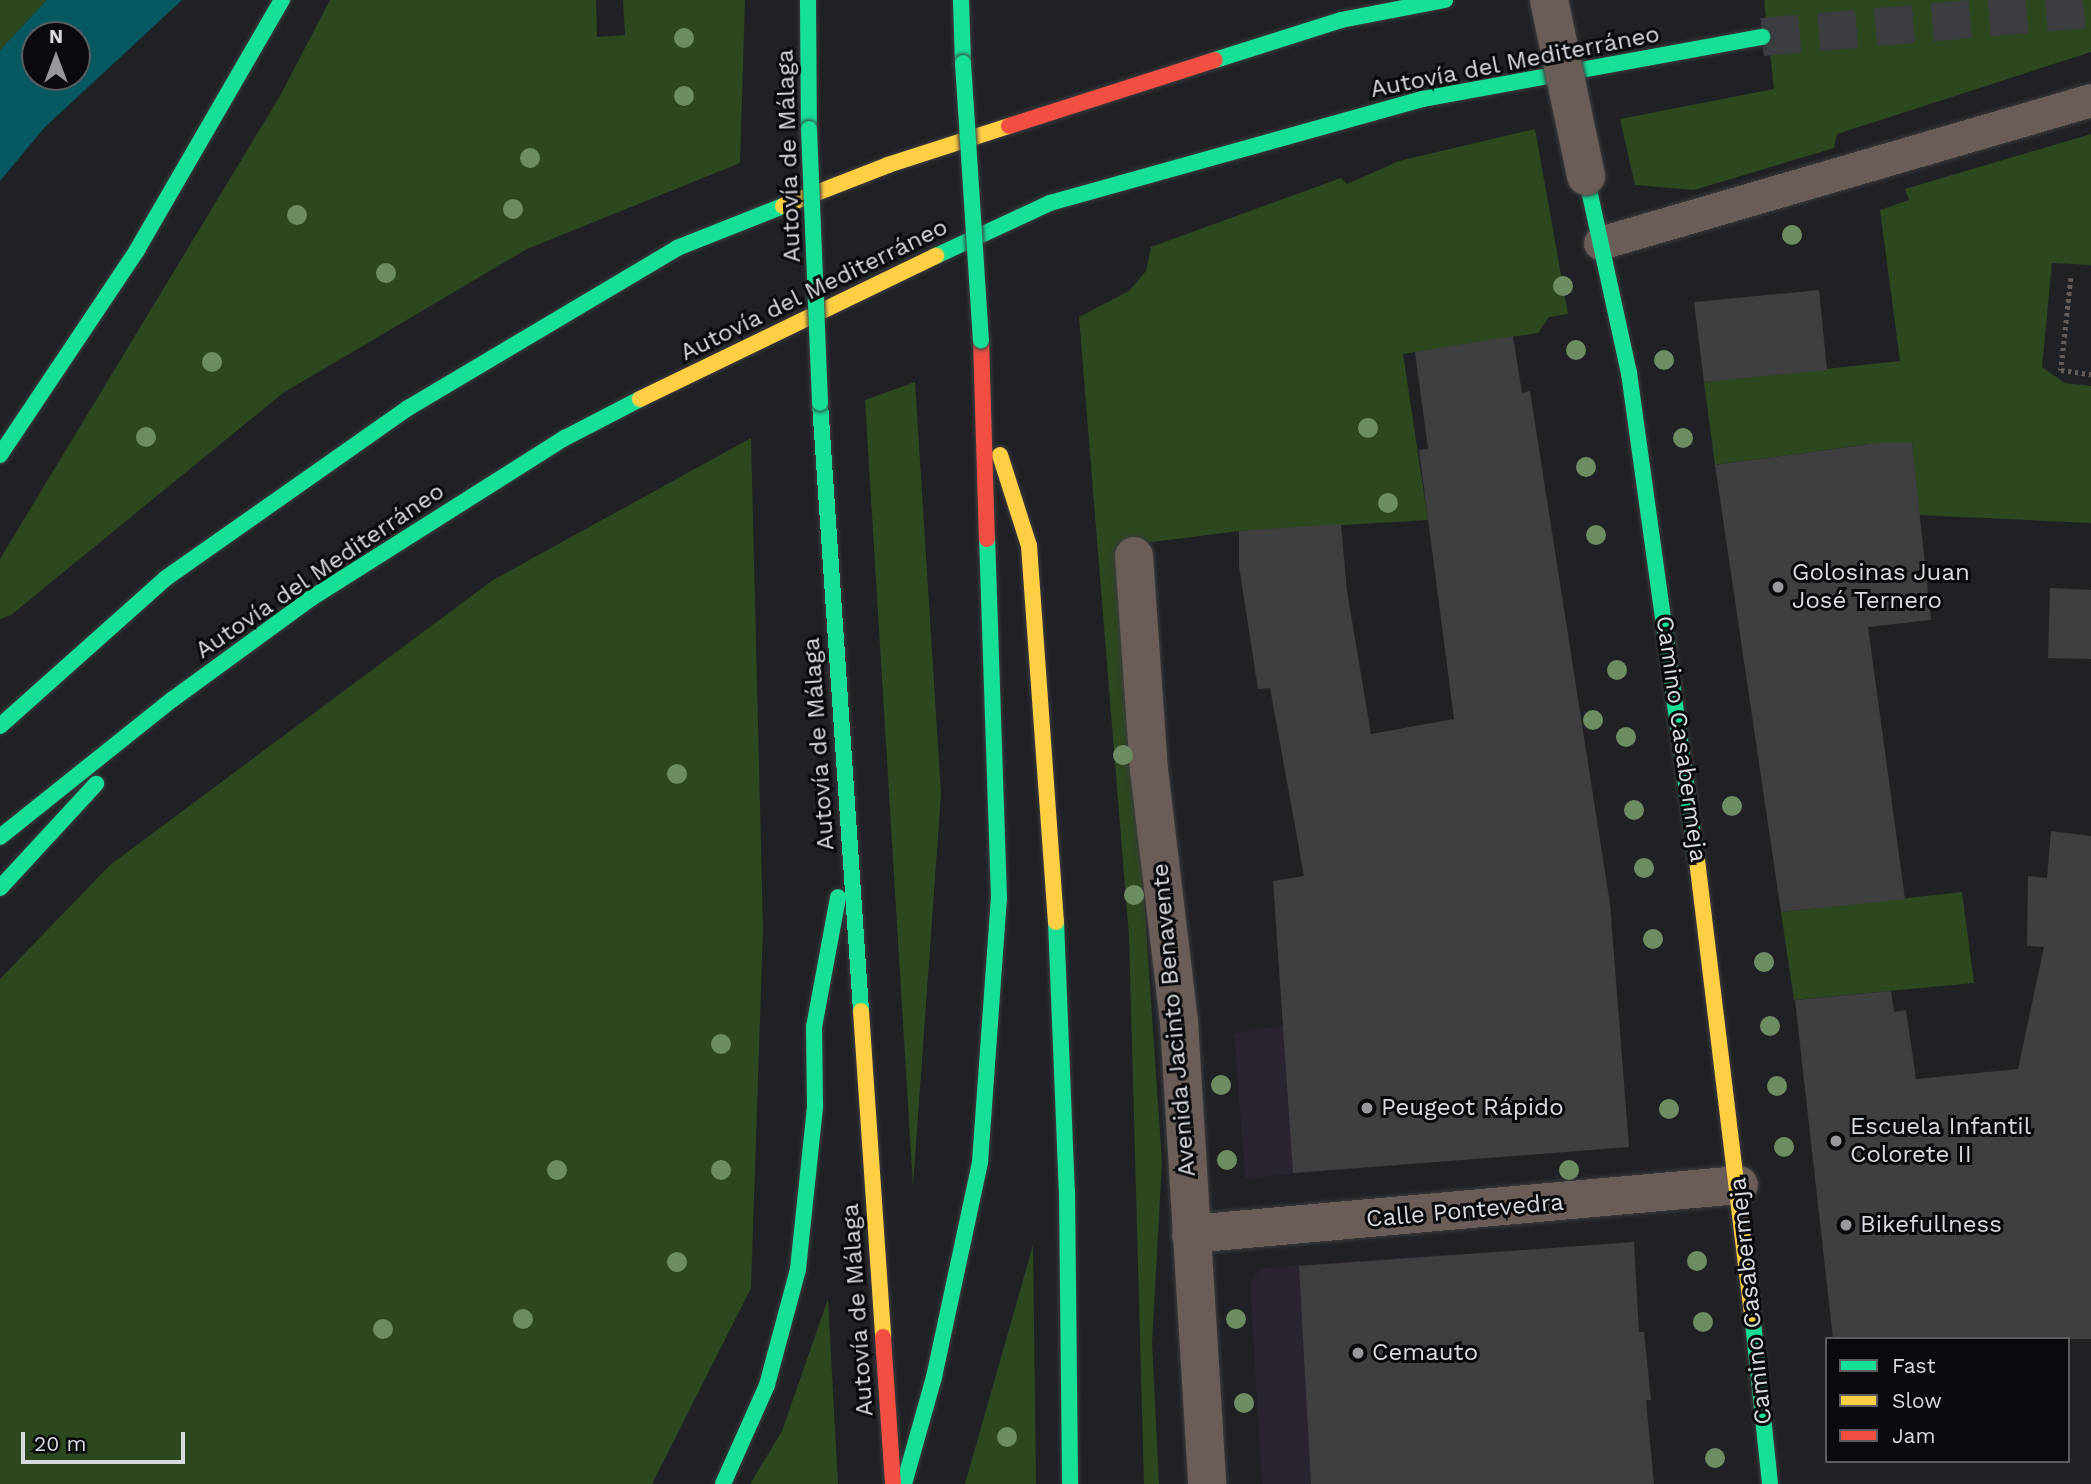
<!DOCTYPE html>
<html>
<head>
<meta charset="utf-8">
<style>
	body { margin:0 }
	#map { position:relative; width:2091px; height:1484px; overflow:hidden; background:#202125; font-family:"Work Sans",sans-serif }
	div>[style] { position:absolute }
	.commercial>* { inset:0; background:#2a2330 }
	.green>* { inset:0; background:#2d471f }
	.water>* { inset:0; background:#065961 }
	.building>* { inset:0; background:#3f3e40 }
	.highway-tunnel>* { height:38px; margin-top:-19px; transform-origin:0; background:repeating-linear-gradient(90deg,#3b3d41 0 38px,transparent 0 57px) }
	.path>* { height:4.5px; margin-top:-2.25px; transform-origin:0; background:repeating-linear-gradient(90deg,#635c59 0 3.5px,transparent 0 7px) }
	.roads { filter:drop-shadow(0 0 2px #3a3c3e) drop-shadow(0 0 2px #3a3c3e) }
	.lane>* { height:33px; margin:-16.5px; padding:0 16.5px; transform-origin:16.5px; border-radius:16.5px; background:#6a5c57 }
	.street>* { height:38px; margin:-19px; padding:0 19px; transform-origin:19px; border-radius:19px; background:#6a5c57 }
	.fast>* { height:16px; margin:-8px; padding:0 8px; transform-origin:8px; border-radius:8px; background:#16e098 }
	.slow>* { height:16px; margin:-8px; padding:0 8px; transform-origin:8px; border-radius:8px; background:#ffcf43 }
	.jam>* { height:16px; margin:-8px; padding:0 8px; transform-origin:8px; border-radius:8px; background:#f24e42 }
	.bridges { filter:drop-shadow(0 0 2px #3a3c3e) drop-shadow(0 0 2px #3a3c3e) }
	.street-bridge>* { height:38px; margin:-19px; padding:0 19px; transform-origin:19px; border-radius:19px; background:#6a5c57 }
	.fast-bridge>* { height:16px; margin:-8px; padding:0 8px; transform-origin:8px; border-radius:8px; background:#16e098 }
	.trees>* { width:20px; height:20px; margin:-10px; border-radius:50%; background:#6e8c61 }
	.dots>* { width:19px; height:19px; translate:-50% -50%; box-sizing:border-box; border:4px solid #080a0d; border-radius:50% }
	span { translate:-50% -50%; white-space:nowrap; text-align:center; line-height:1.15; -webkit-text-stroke:6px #080a0d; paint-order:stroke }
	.street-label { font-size:24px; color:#d7dadf }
	.poi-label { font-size:24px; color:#d7dadf }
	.left { translate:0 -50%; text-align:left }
	.legend { position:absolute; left:1825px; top:1337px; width:245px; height:126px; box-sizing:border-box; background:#080a0d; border:2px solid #5b5d61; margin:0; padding:9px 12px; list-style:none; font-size:21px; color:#d7dadf }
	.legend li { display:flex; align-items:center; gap:14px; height:35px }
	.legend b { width:35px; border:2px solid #5b5d61 }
	.north { position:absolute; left:21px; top:21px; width:70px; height:70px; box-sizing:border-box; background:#080a0d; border:2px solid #5b5d61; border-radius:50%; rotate:0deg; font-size:19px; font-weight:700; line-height:28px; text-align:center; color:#d7dadf }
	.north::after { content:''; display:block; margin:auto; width:24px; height:32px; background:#97999e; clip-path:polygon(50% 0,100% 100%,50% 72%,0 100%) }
	.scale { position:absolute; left:21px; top:1432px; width:164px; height:32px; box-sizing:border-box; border:4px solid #d7dadf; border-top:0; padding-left:9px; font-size:21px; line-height:24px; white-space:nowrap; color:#d7dadf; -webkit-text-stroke:5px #080a0d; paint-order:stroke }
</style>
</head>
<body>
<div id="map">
	<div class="commercial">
		<i style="clip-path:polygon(1486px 997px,1497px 1157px,1245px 1178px,1234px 1033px)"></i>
		<i style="clip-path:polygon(1453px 1254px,1470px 1484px,1262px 1484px,1250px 1283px,1261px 1268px)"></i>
	</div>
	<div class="green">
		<i style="clip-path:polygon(0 0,47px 0,0 50px)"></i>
		<i style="clip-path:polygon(330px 0,596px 0,597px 37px,625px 35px,623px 0,745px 0,740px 163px,527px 249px,283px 393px,11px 615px,0 619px,0 559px,280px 96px)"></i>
		<i style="clip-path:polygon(1764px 0,2091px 0,2091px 52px,1837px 134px,1834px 148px,1694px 190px,1635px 185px,1620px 119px,1774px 89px)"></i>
		<i style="clip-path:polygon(1535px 129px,1568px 314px,1549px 317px,1538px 333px,1403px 354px,1428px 520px,1239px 531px,1120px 546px,1162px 1162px,1152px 1343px,1159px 1484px,1144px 1484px,1129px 936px,1079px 317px,1129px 291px,1146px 271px,1151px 247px,1341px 178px,1347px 184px,1399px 161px)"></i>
		<i style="clip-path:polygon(2091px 134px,2091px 265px,2052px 263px,2042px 367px,2065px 383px,2091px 386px,2091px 523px,1919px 515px,1912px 443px,1870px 444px,1715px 465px,1704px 382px,1900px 361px,1880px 210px,1909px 200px,1905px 189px)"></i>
		<i style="clip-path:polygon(915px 382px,941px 794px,913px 1186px,865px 400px)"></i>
		<i style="clip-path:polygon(751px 438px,763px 929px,751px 1288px,652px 1484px,0 1484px,0 979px,110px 865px,493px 580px)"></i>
		<i style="clip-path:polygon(1962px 892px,1974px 983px,1794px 1000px,1781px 912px)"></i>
		<i style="clip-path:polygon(1033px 1245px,1036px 1484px,965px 1484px)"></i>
		<i style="clip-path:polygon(828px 1299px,838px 1484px,750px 1484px,782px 1431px)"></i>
	</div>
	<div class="water">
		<i style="clip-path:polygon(evenodd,47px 0,182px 0,44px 128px,0 181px,0 50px,47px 0,35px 35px,77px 35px,77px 77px,35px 77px,35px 35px)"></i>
	</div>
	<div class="building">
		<i style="clip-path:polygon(1819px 290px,1827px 370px,1704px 382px,1694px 302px)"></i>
		<i style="clip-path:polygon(1513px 336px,1522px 393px,1530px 391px,1610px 904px,1629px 1147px,1293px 1173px,1273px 881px,1304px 876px,1270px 688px,1258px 689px,1239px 566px,1239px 531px,1341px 524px,1347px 591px,1371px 734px,1454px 719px,1419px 450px,1428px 449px,1415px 352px)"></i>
		<i style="clip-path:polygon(1878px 443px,1912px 443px,1931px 620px,1868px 627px,1905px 899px,1781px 912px,1715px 465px)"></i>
		<i style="clip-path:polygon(2050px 588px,2091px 590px,2091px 659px,2048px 658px)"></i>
		<i style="clip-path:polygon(2051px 831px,2091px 836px,2091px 1339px,1833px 1339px,1795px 1000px,1891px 991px,1894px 1012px,1906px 1010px,1916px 1079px,2018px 1069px,2044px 947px,2027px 946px,2028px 876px,2047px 878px)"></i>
		<i style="clip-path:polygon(1634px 1242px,1639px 1332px,1644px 1332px,1651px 1400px,1646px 1400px,1654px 1484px,1311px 1484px,1299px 1266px)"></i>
	</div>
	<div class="highway-tunnel">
		<i style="left:1762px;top:37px;width:330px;rotate:-4.9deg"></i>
	</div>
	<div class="path">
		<i style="left:2071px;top:278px;width:93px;rotate:96.2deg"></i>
		<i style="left:2061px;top:370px;width:30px;rotate:8deg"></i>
	</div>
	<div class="roads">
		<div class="lane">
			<i style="left:1600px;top:243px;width:511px;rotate:-16.24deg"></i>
		</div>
		<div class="street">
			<i style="left:1134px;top:556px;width:215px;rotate:86deg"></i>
			<i style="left:1149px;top:770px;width:254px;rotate:83.2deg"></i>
			<i style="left:1179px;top:1022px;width:463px;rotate:86.5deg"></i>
			<i style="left:1191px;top:1234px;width:550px;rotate:-5.11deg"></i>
		</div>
		<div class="fast">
			<i style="left:808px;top:0;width:129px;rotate:89.6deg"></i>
			<i style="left:961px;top:0;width:63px;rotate:88.2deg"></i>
			<i style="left:1215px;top:60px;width:132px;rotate:-17.6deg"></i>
			<i style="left:1341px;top:20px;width:106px;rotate:-10.9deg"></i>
			<i style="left:1586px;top:176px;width:202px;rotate:77.7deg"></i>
			<i style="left:1629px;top:373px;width:492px;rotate:82.1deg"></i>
			<i style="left:936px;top:256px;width:126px;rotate:-24.9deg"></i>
			<i style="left:1050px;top:203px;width:387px;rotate:-15.6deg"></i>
			<i style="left:1423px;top:99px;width:345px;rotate:-10.4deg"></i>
			<i style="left:820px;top:403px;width:609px;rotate:86.14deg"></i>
			<i style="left:0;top:455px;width:247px;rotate:-56.2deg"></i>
			<i style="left:137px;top:250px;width:289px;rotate:-59.9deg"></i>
			<i style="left:0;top:726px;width:222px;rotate:-41.7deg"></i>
			<i style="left:166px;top:578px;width:296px;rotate:-35.1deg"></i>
			<i style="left:408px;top:408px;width:313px;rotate:-30.7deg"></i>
			<i style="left:677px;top:248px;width:114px;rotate:-21.6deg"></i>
			<i style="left:0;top:837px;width:221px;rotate:-38.6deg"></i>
			<i style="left:173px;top:699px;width:170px;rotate:-36.1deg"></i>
			<i style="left:310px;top:599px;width:302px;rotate:-32.3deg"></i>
			<i style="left:565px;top:438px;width:85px;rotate:-27.5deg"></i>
			<i style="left:0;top:888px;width:142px;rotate:-47.3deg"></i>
			<i style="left:1056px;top:922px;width:269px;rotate:87.7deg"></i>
			<i style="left:1067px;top:1191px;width:293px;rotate:89.4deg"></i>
			<i style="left:1753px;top:1322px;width:163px;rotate:84deg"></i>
			<i style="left:723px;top:1484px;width:108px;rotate:-66deg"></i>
			<i style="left:767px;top:1385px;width:120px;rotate:-75deg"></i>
			<i style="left:798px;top:1269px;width:164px;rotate:-84deg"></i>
			<i style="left:815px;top:1106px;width:79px;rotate:-90.7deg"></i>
			<i style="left:814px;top:1027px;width:132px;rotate:-79.5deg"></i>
			<i style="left:904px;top:1484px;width:111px;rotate:-74.3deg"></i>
			<i style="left:934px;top:1377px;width:220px;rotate:-77.9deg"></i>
			<i style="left:980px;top:1162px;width:265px;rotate:-85.9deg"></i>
			<i style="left:999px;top:898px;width:359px;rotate:-91.9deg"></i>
		</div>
		<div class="slow">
			<i style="left:783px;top:206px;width:113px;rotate:-21.3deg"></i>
			<i style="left:888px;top:165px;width:127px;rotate:-17.9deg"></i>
			<i style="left:640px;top:399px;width:329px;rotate:-25.8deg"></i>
			<i style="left:1000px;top:455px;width:96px;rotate:72.3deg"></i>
			<i style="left:1029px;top:546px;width:377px;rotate:85.9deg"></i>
			<i style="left:1697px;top:860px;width:465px;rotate:83.1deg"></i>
			<i style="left:861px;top:1011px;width:327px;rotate:86.1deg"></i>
		</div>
		<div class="jam">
			<i style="left:1009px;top:126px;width:216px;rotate:-17.8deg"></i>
			<i style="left:981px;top:340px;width:199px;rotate:88.3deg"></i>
			<i style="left:883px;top:1337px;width:147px;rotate:86.1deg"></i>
		</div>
	</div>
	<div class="bridges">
		<div class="street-bridge">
			<i style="left:1549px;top:0;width:180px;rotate:78.1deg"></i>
		</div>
		<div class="fast-bridge">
			<i style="left:963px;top:63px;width:278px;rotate:86.3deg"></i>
			<i style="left:809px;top:129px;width:274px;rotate:87.7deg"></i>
		</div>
	</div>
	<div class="trees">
		<i style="left:684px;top:38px"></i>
		<i style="left:684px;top:96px"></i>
		<i style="left:530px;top:158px"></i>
		<i style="left:513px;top:209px"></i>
		<i style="left:297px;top:215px"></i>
		<i style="left:1792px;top:235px"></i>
		<i style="left:386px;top:273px"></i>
		<i style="left:1563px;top:286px"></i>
		<i style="left:1576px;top:350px"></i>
		<i style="left:1664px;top:360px"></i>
		<i style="left:212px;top:362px"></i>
		<i style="left:1368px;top:428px"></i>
		<i style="left:146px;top:437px"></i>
		<i style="left:1683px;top:438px"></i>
		<i style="left:1586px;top:467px"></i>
		<i style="left:1388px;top:503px"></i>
		<i style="left:1596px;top:535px"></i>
		<i style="left:1617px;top:670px"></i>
		<i style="left:1593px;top:720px"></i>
		<i style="left:1626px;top:737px"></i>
		<i style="left:1123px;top:755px"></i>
		<i style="left:677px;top:774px"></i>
		<i style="left:1732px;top:806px"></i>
		<i style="left:1634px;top:810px"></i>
		<i style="left:1644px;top:868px"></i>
		<i style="left:1134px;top:895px"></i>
		<i style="left:1653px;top:939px"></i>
		<i style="left:1764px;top:962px"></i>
		<i style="left:1770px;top:1026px"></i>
		<i style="left:721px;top:1044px"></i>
		<i style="left:1221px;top:1085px"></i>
		<i style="left:1777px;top:1086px"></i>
		<i style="left:1669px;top:1109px"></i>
		<i style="left:1784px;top:1147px"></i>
		<i style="left:1227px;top:1160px"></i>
		<i style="left:557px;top:1170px"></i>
		<i style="left:721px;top:1170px"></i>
		<i style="left:1569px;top:1170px"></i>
		<i style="left:1697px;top:1261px"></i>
		<i style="left:677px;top:1262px"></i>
		<i style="left:523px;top:1319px"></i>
		<i style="left:1236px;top:1319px"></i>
		<i style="left:1703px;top:1322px"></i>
		<i style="left:383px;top:1329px"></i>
		<i style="left:1244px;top:1403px"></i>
		<i style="left:1007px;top:1437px"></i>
		<i style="left:1715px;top:1458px"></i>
	</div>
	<div class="dots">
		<i style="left:1778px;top:587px;background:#97999e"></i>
		<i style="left:1367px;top:1108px;background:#97999e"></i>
		<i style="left:1836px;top:1141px;background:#97999e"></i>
		<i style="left:1846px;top:1225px;background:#97999e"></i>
		<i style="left:1358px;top:1353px;background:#97999e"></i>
	</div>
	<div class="street-label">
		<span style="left:1515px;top:62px;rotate:-11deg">Autovía del Mediterráneo</span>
		<span style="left:789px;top:156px;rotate:-92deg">Autovía de Málaga</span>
		<span style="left:814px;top:290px;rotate:-26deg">Autovía del Mediterráneo</span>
		<span style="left:320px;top:571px;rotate:-34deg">Autovía del Mediterráneo</span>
		<span style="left:1681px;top:739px;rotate:82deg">Camino Casabermeja</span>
		<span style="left:819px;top:744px;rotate:-94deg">Autovía de Málaga</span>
		<span style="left:1174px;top:1020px;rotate:-95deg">Avenida Jacinto Benavente</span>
		<span style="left:1465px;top:1211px;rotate:-5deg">Calle Pontevedra</span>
		<span style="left:1751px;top:1301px;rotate:-96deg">Camino Casabermeja</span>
		<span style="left:858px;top:1310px;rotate:-94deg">Autovía de Málaga</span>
	</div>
	<div class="poi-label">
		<span class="left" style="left:1792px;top:587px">Golosinas Juan<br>José Ternero</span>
		<span class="left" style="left:1381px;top:1108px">Peugeot Rápido</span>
		<span class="left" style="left:1850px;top:1141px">Escuela Infantil<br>Colorete II</span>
		<span class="left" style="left:1860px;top:1225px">Bikefullness</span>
		<span class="left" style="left:1372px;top:1353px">Cemauto</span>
	</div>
	<ul class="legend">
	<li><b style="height:9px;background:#16e098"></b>Fast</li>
	<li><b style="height:9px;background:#ffcf43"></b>Slow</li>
	<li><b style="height:9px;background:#f24e42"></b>Jam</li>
	</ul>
	<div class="north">N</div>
	<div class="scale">20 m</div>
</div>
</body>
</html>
